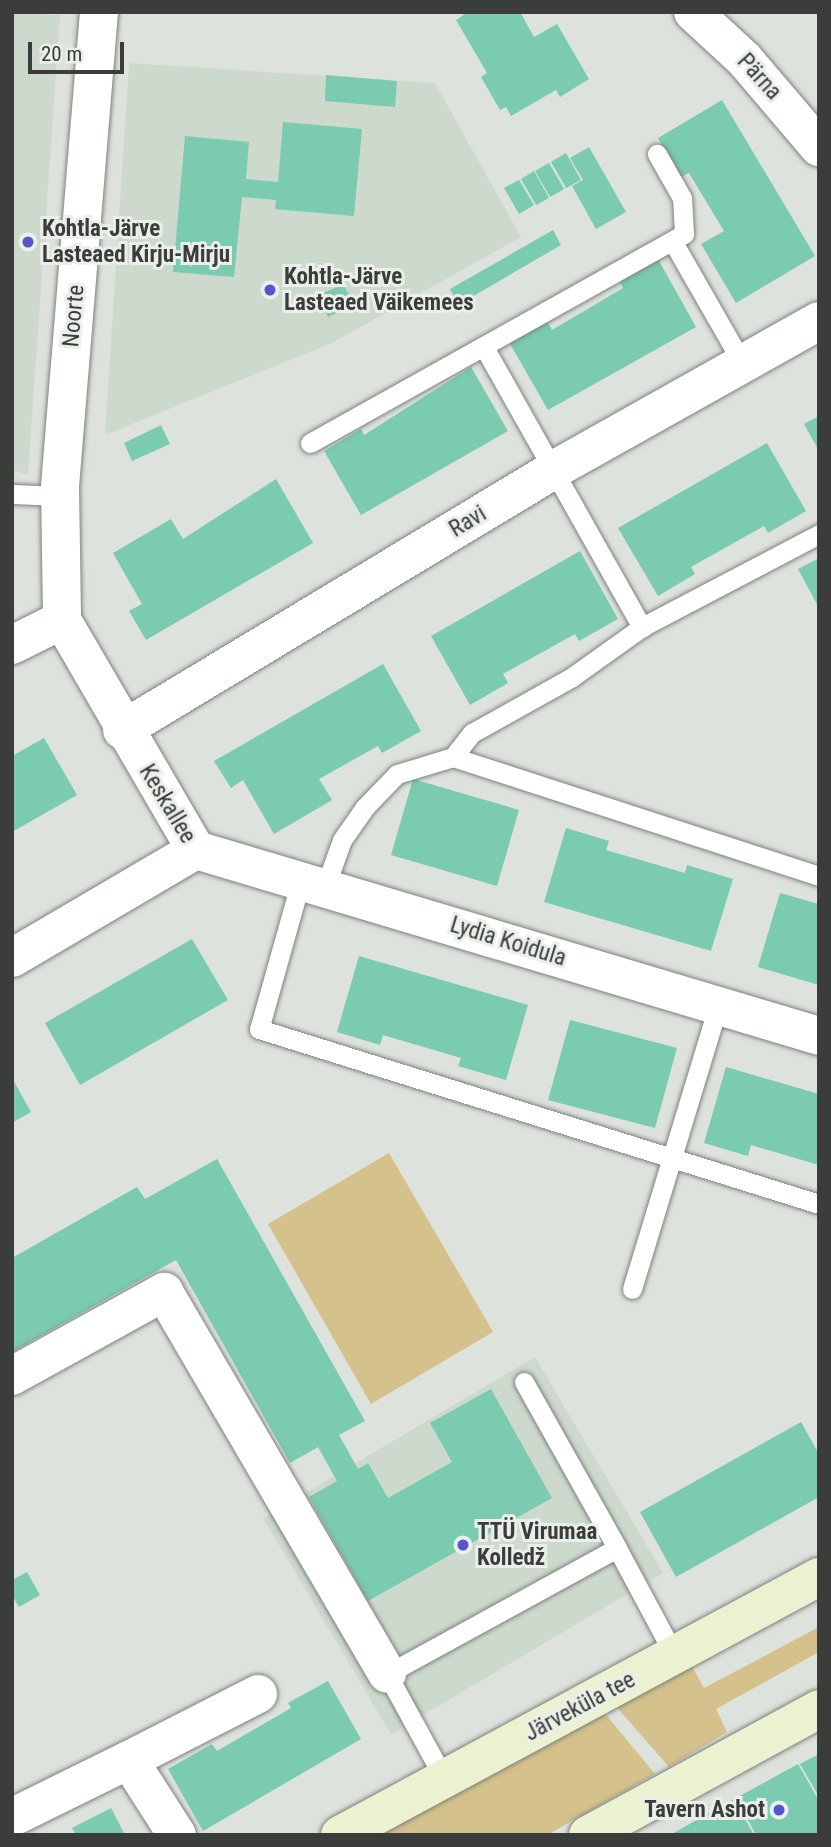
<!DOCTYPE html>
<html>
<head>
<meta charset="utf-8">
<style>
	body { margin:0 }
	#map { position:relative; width:831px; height:1847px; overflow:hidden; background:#dde2dc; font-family:"Roboto Condensed",sans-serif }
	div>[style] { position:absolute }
	.built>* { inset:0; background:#ced9cd }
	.green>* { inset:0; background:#d5c18b }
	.building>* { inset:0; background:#7acbaf }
	.roads { filter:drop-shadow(0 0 2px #7d827d) drop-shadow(0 0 2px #7d827d) }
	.service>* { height:19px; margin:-9.5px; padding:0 9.5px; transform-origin:9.5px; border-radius:9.5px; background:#fff }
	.minor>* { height:38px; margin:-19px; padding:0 19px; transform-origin:19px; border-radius:19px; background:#fff }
	.secondary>* { height:38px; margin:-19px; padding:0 19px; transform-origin:19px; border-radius:19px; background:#ecf1d1 }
	.dots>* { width:19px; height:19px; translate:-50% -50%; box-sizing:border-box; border:4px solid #eaefea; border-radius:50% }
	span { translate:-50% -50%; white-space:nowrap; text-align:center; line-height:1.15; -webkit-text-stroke:6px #eaefea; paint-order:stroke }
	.street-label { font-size:23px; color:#3b3d3a }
	.poi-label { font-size:23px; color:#3b3d3a; font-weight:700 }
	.left { translate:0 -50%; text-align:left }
	.right { translate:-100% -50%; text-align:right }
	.frame { position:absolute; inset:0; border:14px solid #3b3d3a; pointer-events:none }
	.scale { position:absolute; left:28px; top:42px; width:96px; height:32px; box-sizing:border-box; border:4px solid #3b3d3a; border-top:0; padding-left:9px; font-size:21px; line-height:24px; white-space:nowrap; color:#3b3d3a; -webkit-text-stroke:5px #eaefea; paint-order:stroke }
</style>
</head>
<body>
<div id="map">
	<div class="built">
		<i style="clip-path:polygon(12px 13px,60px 15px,28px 475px,12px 470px)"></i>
		<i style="clip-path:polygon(129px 63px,435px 83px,521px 237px,332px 343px,105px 435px)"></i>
		<i style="clip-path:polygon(535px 1357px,663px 1573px,391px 1734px,263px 1518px)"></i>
	</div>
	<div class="green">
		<i style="clip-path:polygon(389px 1153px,493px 1332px,371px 1404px,268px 1224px)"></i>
		<i style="clip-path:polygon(819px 1627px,819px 1652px,716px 1709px,727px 1732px,669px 1767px,613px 1703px,690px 1663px,704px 1688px)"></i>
		<i style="clip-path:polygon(602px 1710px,655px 1774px,547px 1835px,375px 1835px)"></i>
	</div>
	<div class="building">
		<i style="clip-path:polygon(468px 12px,520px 12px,534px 37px,557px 24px,589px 79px,560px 97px,556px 90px,511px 116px,506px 107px,500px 110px,481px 77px,487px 73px,456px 20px)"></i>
		<i style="clip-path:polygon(326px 75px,397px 81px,395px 107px,325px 101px)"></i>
		<i style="clip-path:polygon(722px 100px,815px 256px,736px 303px,701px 244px,724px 231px,689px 173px,681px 177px,658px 138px)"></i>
		<i style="clip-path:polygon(283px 122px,362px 129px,354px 216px,275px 209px,276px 200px,242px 197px,234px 277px,173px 272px,185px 136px,249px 142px,246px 179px,278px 182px)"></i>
		<i style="clip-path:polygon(589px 147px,626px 212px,596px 229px,572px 186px,583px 180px,570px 158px)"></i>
		<i style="clip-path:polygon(566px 153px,581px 180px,566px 188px,551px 162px)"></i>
		<i style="clip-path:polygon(549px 163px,564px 189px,550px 197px,535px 171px)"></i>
		<i style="clip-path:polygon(534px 171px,549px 198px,536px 205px,521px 179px)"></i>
		<i style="clip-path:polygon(519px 180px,534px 205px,519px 214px,504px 188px)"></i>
		<i style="clip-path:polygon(553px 230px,561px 245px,458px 305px,450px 289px)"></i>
		<i style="clip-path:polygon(658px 259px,696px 327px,548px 410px,509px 342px,547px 321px,552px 330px,623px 288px,620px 282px)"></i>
		<i style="clip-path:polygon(343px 284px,354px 304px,328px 317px,317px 296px)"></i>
		<i style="clip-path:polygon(471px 367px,508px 431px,361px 515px,324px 451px,361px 429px,364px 435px)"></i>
		<i style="clip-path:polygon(819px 416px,819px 451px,804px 424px)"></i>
		<i style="clip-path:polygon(161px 425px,170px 444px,132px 461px,124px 443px)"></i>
		<i style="clip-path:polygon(767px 443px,806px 511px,768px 533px,764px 526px,691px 567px,695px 574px,658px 596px,618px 528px)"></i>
		<i style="clip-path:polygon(276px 479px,313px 543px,146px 640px,129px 611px,142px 604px,113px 553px,171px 519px,183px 539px)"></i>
		<i style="clip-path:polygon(580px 551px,618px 619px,579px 641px,575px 634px,503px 674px,508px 683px,470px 705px,431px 636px)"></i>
		<i style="clip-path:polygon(819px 558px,819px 608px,798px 569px)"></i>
		<i style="clip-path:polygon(383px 664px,421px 731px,382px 753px,378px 746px,319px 779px,332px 800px,274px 834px,243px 780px,231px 788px,214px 761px)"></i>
		<i style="clip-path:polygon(44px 738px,77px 795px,12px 832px,12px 756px)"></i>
		<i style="clip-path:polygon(413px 779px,519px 810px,497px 886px,391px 855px)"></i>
		<i style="clip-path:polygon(566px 828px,609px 841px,606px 850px,685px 873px,687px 865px,733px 879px,711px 951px,544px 902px)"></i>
		<i style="clip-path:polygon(780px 893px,819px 904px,819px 985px,758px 967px)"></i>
		<i style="clip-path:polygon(192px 939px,228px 1000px,80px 1085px,45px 1023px)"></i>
		<i style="clip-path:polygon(359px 956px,528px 1005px,506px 1080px,458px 1066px,461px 1058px,383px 1035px,380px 1045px,337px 1032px)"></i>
		<i style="clip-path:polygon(570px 1020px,677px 1048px,655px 1128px,548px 1100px)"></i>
		<i style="clip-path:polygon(726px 1067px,819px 1094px,819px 1165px,751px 1145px,748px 1156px,704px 1143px)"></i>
		<i style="clip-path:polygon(12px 1078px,31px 1112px,12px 1123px)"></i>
		<i style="clip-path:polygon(217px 1159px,365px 1421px,339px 1435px,358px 1469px,368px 1463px,388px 1498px,452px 1462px,430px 1423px,491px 1389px,552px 1498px,368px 1601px,309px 1497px,337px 1481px,318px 1447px,290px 1463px,176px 1260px,12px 1352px,12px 1258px,137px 1187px,145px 1199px)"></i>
		<i style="clip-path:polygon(801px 1422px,819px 1454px,819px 1497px,676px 1577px,640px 1512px)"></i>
		<i style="clip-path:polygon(27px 1572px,40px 1595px,19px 1607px,12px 1595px,12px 1580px)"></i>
		<i style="clip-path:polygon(328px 1681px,361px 1739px,203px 1831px,168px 1769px,212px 1744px,217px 1751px,291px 1708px,288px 1703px)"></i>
		<i style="clip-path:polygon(819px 1754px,819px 1797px,800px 1764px)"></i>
		<i style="clip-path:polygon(798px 1764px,819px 1801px,819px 1835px,756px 1835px,736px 1798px)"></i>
		<i style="clip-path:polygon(734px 1799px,754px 1835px,670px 1835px)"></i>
		<i style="clip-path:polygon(111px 1808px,125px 1835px,76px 1835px,72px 1828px)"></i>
	</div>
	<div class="roads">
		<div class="service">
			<i style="left:673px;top:242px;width:141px;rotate:60.2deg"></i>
			<i style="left:484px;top:347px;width:322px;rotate:60.6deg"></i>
			<i style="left:642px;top:627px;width:200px;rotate:-27.7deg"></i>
			<i style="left:310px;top:443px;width:428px;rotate:-29.2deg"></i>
			<i style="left:684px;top:234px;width:36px;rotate:-93deg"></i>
			<i style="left:682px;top:198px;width:51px;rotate:-119.6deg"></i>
			<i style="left:12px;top:494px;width:48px;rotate:2.4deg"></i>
			<i style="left:453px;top:757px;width:31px;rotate:-52deg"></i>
			<i style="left:472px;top:733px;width:115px;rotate:-29.2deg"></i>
			<i style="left:572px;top:677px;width:86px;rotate:-35.5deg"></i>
			<i style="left:301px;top:880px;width:155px;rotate:105.7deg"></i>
			<i style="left:259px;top:1029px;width:587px;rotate:17.35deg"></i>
			<i style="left:325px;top:887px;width:50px;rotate:-70.1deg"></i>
			<i style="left:342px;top:840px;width:39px;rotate:-55deg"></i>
			<i style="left:364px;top:808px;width:47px;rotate:-45.9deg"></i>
			<i style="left:397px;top:774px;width:59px;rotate:-16.9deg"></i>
			<i style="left:453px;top:757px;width:385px;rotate:18deg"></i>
			<i style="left:632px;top:1289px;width:296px;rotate:-73.1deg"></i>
			<i style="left:524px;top:1382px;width:190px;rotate:60.7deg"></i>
			<i style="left:445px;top:1780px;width:121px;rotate:-118.7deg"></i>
			<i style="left:387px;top:1674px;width:262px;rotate:-28.7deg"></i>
			<i style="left:617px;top:1548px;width:123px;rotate:61.8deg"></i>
		</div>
		<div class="minor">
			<i style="left:99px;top:12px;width:477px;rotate:94.7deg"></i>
			<i style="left:60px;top:487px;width:133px;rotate:89.1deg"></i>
			<i style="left:62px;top:620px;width:266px;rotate:59.8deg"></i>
			<i style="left:693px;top:12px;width:69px;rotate:42.7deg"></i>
			<i style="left:744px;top:59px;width:116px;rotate:49.6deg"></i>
			<i style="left:12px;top:645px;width:56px;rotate:-26.6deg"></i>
			<i style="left:122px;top:730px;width:508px;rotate:-31.06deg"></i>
			<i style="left:557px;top:468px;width:300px;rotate:-29.3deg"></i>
			<i style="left:196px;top:850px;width:650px;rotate:16.62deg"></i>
			<i style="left:12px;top:958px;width:213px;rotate:-30.4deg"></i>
			<i style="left:12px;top:1376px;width:174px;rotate:-28.9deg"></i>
			<i style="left:164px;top:1292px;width:442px;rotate:59.7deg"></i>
			<i style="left:129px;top:1760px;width:145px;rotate:-27.1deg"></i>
			<i style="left:17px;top:1815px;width:125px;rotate:-26.2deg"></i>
			<i style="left:129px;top:1760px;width:89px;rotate:57.4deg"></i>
		</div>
		<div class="secondary">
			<i style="left:340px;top:1835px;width:544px;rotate:-28.31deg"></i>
			<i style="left:588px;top:1835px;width:263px;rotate:-28.6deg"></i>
		</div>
	</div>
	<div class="dots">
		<i style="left:28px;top:242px;background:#5556cd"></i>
		<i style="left:270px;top:290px;background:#5556cd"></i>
		<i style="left:463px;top:1545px;background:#5556cd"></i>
		<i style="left:779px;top:1810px;background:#5556cd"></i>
	</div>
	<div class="street-label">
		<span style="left:759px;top:77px;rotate:48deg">Pärna</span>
		<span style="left:74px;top:316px;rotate:-85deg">Noorte</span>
		<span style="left:468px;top:522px;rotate:-31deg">Ravi</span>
		<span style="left:167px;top:804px;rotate:59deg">Keskallee</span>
		<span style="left:508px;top:942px;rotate:17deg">Lydia Koidula</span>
		<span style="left:580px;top:1707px;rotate:-28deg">Järveküla tee</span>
	</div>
	<div class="poi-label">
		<span class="left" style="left:42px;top:242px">Kohtla-Järve<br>Lasteaed Kirju-Mirju</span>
		<span class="left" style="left:284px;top:290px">Kohtla-Järve<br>Lasteaed Väikemees</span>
		<span class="left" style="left:477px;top:1545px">TTÜ Virumaa<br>Kolledž</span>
		<span class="right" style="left:765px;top:1810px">Tavern Ashot</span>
	</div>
	<div class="frame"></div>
	<div class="scale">20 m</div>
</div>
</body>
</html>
